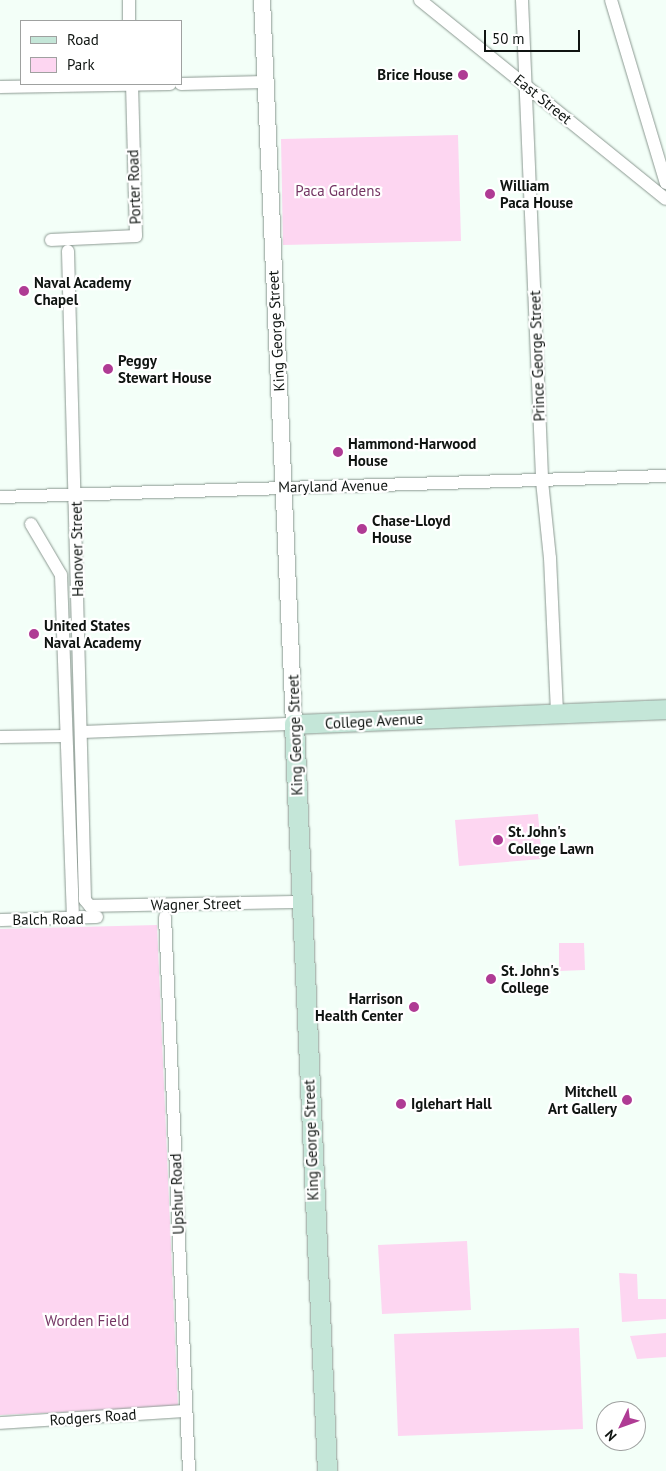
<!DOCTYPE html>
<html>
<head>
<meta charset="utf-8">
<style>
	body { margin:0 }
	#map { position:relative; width:666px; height:1471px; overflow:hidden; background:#f3fff8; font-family:"PT Sans",sans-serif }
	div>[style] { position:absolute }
	.green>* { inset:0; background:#fdd6f1 }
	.roads { filter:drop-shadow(0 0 1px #8b9991) drop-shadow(0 0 1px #8b9991) }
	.minor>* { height:12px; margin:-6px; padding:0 6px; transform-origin:6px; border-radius:6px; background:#fff }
	.tertiary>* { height:16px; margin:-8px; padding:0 8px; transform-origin:8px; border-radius:8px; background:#fff }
	.secondary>* { height:19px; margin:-9.5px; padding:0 9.5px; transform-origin:9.5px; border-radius:9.5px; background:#c4e6d8 }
	.dots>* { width:14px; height:14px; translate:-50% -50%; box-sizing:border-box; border:2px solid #fff; border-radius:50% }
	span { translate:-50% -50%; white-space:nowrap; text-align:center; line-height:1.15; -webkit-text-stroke:4.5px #fff; paint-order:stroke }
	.poi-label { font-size:15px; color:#0f1411; font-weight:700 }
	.right { translate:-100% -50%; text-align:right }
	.left { translate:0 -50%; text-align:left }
	.street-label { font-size:15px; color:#0f1411 }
	.park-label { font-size:15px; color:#743563 }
	.legend { position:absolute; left:20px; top:20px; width:162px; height:65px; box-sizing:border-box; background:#fff; border:1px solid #9fa1a0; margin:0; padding:6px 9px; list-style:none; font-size:15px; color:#0f1411 }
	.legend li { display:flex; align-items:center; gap:10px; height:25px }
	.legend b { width:25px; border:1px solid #9fa1a0 }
	.north { position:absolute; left:596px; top:1401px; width:50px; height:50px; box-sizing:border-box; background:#fff; border:1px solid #9fa1a0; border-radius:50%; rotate:228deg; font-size:14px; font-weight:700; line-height:20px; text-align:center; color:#0f1411 }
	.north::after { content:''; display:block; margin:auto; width:18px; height:22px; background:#af3b94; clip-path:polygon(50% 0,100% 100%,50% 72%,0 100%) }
	.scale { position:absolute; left:484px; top:30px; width:96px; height:22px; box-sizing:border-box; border:2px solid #0f1411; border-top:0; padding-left:6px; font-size:15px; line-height:18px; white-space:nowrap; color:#0f1411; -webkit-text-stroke:4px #fff; paint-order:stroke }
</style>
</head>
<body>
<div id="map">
	<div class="green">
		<i style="clip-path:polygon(458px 135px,461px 241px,283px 245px,281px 139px)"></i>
		<i style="clip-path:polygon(538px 814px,542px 859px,459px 866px,455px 820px)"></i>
		<i style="clip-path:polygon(157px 925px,178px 1407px,0 1415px,0 929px)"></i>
		<i style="clip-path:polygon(559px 943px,584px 943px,585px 970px,559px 971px)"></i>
		<i style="clip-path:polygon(467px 1241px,471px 1310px,382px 1314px,378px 1245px)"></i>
		<i style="clip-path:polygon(619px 1273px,637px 1274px,638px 1299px,666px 1299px,666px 1319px,622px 1322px)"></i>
		<i style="clip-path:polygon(579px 1328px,583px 1429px,398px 1436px,394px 1334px)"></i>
		<i style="clip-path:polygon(666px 1333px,666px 1357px,637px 1359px,630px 1336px)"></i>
	</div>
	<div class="roads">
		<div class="minor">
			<i style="left:129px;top:0;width:21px;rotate:90deg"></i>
			<i style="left:420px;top:0;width:316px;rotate:39deg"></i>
			<i style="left:522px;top:0;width:481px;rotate:87.6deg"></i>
			<i style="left:542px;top:481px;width:77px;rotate:84.1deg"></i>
			<i style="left:550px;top:558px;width:154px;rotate:87.4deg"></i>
			<i style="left:611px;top:0;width:191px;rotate:73.3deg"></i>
			<i style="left:181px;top:84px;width:84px;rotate:-1.4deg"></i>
			<i style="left:0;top:87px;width:170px;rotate:-1deg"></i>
			<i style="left:51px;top:240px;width:85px;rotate:-2.7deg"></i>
			<i style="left:136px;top:236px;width:152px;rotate:-91.5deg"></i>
			<i style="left:68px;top:251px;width:649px;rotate:88.5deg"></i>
			<i style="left:85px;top:900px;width:8px;rotate:50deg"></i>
			<i style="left:90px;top:906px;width:211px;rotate:-1.1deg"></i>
			<i style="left:0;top:497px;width:666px;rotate:-1.81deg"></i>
			<i style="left:31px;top:524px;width:59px;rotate:59.5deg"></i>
			<i style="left:61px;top:575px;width:343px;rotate:88deg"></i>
			<i style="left:82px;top:732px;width:212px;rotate:-2.2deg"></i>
			<i style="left:0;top:737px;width:66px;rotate:-0.9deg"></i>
			<i style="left:165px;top:917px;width:555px;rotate:87.52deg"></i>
			<i style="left:0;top:920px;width:97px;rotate:-1.8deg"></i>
			<i style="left:0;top:1423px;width:186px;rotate:-3.7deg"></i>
		</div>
		<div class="tertiary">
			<i style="left:262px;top:0;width:725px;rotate:87.47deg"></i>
		</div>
		<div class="secondary">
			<i style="left:327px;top:1471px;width:748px;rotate:-92.53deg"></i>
			<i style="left:294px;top:724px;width:372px;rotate:-2.3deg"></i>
		</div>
	</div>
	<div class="dots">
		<i style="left:463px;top:75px;background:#af3b94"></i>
		<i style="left:490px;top:194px;background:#af3b94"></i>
		<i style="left:24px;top:291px;background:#af3b94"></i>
		<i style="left:108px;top:369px;background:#af3b94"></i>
		<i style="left:338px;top:452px;background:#af3b94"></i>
		<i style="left:362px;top:529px;background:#af3b94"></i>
		<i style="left:34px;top:634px;background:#af3b94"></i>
		<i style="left:498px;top:840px;background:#af3b94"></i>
		<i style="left:491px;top:979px;background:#af3b94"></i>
		<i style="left:414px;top:1007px;background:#af3b94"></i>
		<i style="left:627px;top:1100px;background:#af3b94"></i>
		<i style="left:401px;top:1104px;background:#af3b94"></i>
	</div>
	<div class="poi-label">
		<span class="right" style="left:453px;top:75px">Brice House</span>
		<span class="left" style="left:500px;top:194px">William<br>Paca House</span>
		<span class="left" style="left:34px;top:291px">Naval Academy<br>Chapel</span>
		<span class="left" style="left:118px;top:369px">Peggy<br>Stewart House</span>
		<span class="left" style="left:348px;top:452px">Hammond-Harwood<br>House</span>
		<span class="left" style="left:372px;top:529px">Chase-Lloyd<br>House</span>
		<span class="left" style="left:44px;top:634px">United States<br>Naval Academy</span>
		<span class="left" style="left:508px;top:840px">St. John's<br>College Lawn</span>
		<span class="left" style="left:501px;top:979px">St. John's<br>College</span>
		<span class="right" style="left:403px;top:1007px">Harrison<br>Health Center</span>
		<span class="right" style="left:617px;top:1100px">Mitchell<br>Art Gallery</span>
		<span class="left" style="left:411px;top:1104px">Iglehart Hall</span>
	</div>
	<div class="street-label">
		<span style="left:543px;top:99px;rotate:39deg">East Street</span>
		<span style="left:134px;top:187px;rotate:-92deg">Porter Road</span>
		<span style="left:276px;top:331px;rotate:-93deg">King George Street</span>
		<span style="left:537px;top:356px;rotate:-92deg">Prince George Street</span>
		<span style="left:333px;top:486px;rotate:-1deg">Maryland Avenue</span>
		<span style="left:77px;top:549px;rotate:-91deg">Hanover Street</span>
		<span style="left:374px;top:721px;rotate:-3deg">College Avenue</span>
		<span style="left:295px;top:735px;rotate:-92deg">King George Street</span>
		<span style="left:196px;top:904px;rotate:-1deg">Wagner Street</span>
		<span style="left:48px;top:919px;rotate:-1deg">Balch Road</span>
		<span style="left:311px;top:1140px;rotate:-92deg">King George Street</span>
		<span style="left:177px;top:1194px;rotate:-92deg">Upshur Road</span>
		<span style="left:93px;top:1417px;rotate:-4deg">Rodgers Road</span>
	</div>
	<div class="park-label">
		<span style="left:338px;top:191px">Paca Gardens</span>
		<span style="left:87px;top:1321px">Worden Field</span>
	</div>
	<ul class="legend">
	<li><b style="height:6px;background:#c4e6d8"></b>Road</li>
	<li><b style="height:14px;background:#fdd6f1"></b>Park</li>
	</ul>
	<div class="north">N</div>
	<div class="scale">50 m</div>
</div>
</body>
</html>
